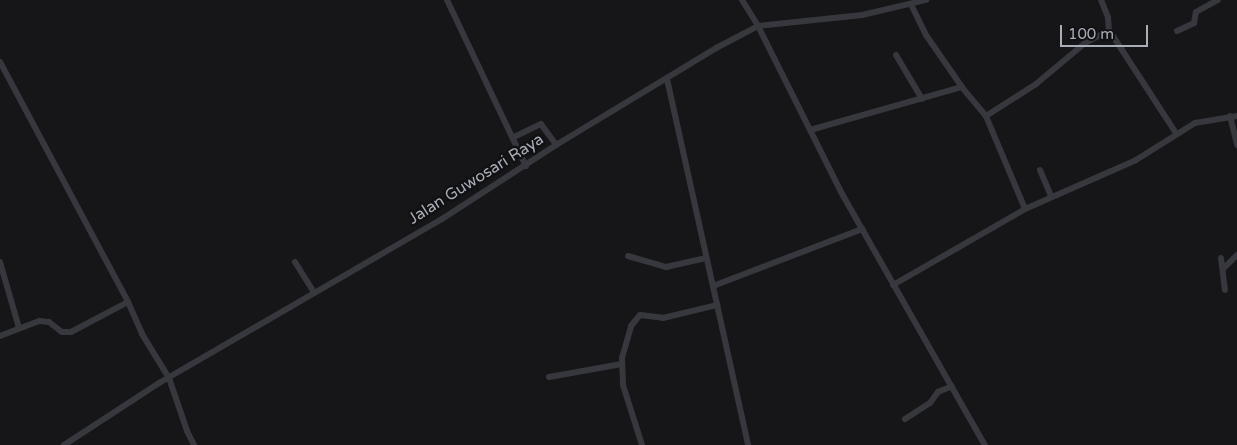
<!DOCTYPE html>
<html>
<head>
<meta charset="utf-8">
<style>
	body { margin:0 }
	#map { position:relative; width:1237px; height:445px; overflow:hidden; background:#161618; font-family:"Varela Round",sans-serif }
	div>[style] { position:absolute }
	.minor>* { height:6px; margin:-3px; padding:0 3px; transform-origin:3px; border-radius:3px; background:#37383d }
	span { translate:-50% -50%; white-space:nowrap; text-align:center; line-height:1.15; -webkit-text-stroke:5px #111113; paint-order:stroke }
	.street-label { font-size:16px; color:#a8adb8 }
	.scale { position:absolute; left:1060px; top:25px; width:88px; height:22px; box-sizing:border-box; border:2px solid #a8adb8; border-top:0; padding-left:6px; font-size:15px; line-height:18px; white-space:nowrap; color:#a8adb8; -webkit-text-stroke:4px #111113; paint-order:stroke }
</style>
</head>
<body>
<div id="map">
	<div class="minor">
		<i style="left:447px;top:0;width:184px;rotate:64.6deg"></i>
		<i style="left:742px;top:0;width:31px;rotate:58deg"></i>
		<i style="left:758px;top:26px;width:186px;rotate:63.4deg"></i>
		<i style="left:841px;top:192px;width:291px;rotate:60.4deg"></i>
		<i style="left:1101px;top:0;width:18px;rotate:68deg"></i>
		<i style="left:1108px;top:17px;width:13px;rotate:86deg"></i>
		<i style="left:1109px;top:30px;width:123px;rotate:57deg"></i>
		<i style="left:1177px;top:31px;width:19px;rotate:-25deg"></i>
		<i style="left:1194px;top:23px;width:11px;rotate:-80deg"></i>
		<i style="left:1196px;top:12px;width:25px;rotate:-29deg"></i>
		<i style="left:896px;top:55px;width:51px;rotate:59.4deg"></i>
		<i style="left:0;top:62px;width:272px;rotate:61.9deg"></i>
		<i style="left:128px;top:302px;width:35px;rotate:66deg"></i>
		<i style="left:142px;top:334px;width:52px;rotate:58.5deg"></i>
		<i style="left:169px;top:378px;width:56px;rotate:71.2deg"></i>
		<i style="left:187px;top:431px;width:16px;rotate:63deg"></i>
		<i style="left:667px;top:79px;width:375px;rotate:77.5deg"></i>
		<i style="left:986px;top:116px;width:59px;rotate:-32.6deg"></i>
		<i style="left:1036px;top:84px;width:64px;rotate:-39.9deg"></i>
		<i style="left:1085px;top:43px;width:27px;rotate:-28deg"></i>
		<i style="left:1230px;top:116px;width:30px;rotate:76deg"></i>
		<i style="left:810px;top:130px;width:158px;rotate:-15.8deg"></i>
		<i style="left:514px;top:137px;width:30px;rotate:-26deg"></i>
		<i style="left:541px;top:124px;width:26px;rotate:54deg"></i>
		<i style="left:1040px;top:170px;width:28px;rotate:67deg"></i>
		<i style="left:1025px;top:209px;width:121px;rotate:-23.8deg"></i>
		<i style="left:1136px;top:160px;width:70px;rotate:-32.1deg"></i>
		<i style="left:1195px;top:123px;width:43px;rotate:-9.5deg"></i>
		<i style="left:628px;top:256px;width:40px;rotate:16deg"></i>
		<i style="left:666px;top:267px;width:41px;rotate:-12.7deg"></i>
		<i style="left:1221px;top:258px;width:32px;rotate:83deg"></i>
		<i style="left:0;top:262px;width:69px;rotate:73.9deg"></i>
		<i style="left:295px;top:262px;width:36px;rotate:58deg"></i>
		<i style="left:1223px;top:269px;width:20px;rotate:-45deg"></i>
		<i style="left:893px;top:285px;width:152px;rotate:-29.9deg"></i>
		<i style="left:1025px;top:209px;width:101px;rotate:-112.8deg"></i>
		<i style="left:986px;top:116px;width:38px;rotate:-130deg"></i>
		<i style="left:962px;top:87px;width:63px;rotate:-124.7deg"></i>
		<i style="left:926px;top:35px;width:34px;rotate:-116deg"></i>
		<i style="left:713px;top:286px;width:160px;rotate:-20.9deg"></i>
		<i style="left:0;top:336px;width:42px;rotate:-21deg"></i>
		<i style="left:39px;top:321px;width:10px;rotate:6deg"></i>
		<i style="left:49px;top:322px;width:16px;rotate:38deg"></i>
		<i style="left:62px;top:332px;width:9px"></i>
		<i style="left:71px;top:332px;width:64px;rotate:-27.8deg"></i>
		<i style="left:549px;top:377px;width:74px;rotate:-10.1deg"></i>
		<i style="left:905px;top:419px;width:30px;rotate:-33deg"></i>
		<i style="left:930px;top:403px;width:14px;rotate:-54deg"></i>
		<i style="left:938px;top:392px;width:15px;rotate:-23deg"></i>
		<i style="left:64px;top:445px;width:113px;rotate:-33.1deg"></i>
		<i style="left:159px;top:383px;width:327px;rotate:-30.1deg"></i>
		<i style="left:442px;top:219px;width:136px;rotate:-33deg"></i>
		<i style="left:556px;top:145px;width:189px;rotate:-31.2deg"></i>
		<i style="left:718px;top:47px;width:45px;rotate:-27.7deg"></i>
		<i style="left:758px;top:26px;width:105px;rotate:-6deg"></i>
		<i style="left:862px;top:15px;width:66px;rotate:-13.2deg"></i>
		<i style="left:642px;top:445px;width:63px;rotate:-107.6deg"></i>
		<i style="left:623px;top:385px;width:27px;rotate:-92deg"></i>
		<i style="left:622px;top:358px;width:33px;rotate:-74deg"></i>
		<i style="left:631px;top:326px;width:14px;rotate:-51deg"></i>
		<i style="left:640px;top:315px;width:23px;rotate:7deg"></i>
		<i style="left:663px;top:318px;width:56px;rotate:-13.5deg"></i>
	</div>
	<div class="street-label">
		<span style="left:476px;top:179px;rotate:-32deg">Jalan Guwosari Raya</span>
	</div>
	<div class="scale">100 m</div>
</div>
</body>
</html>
